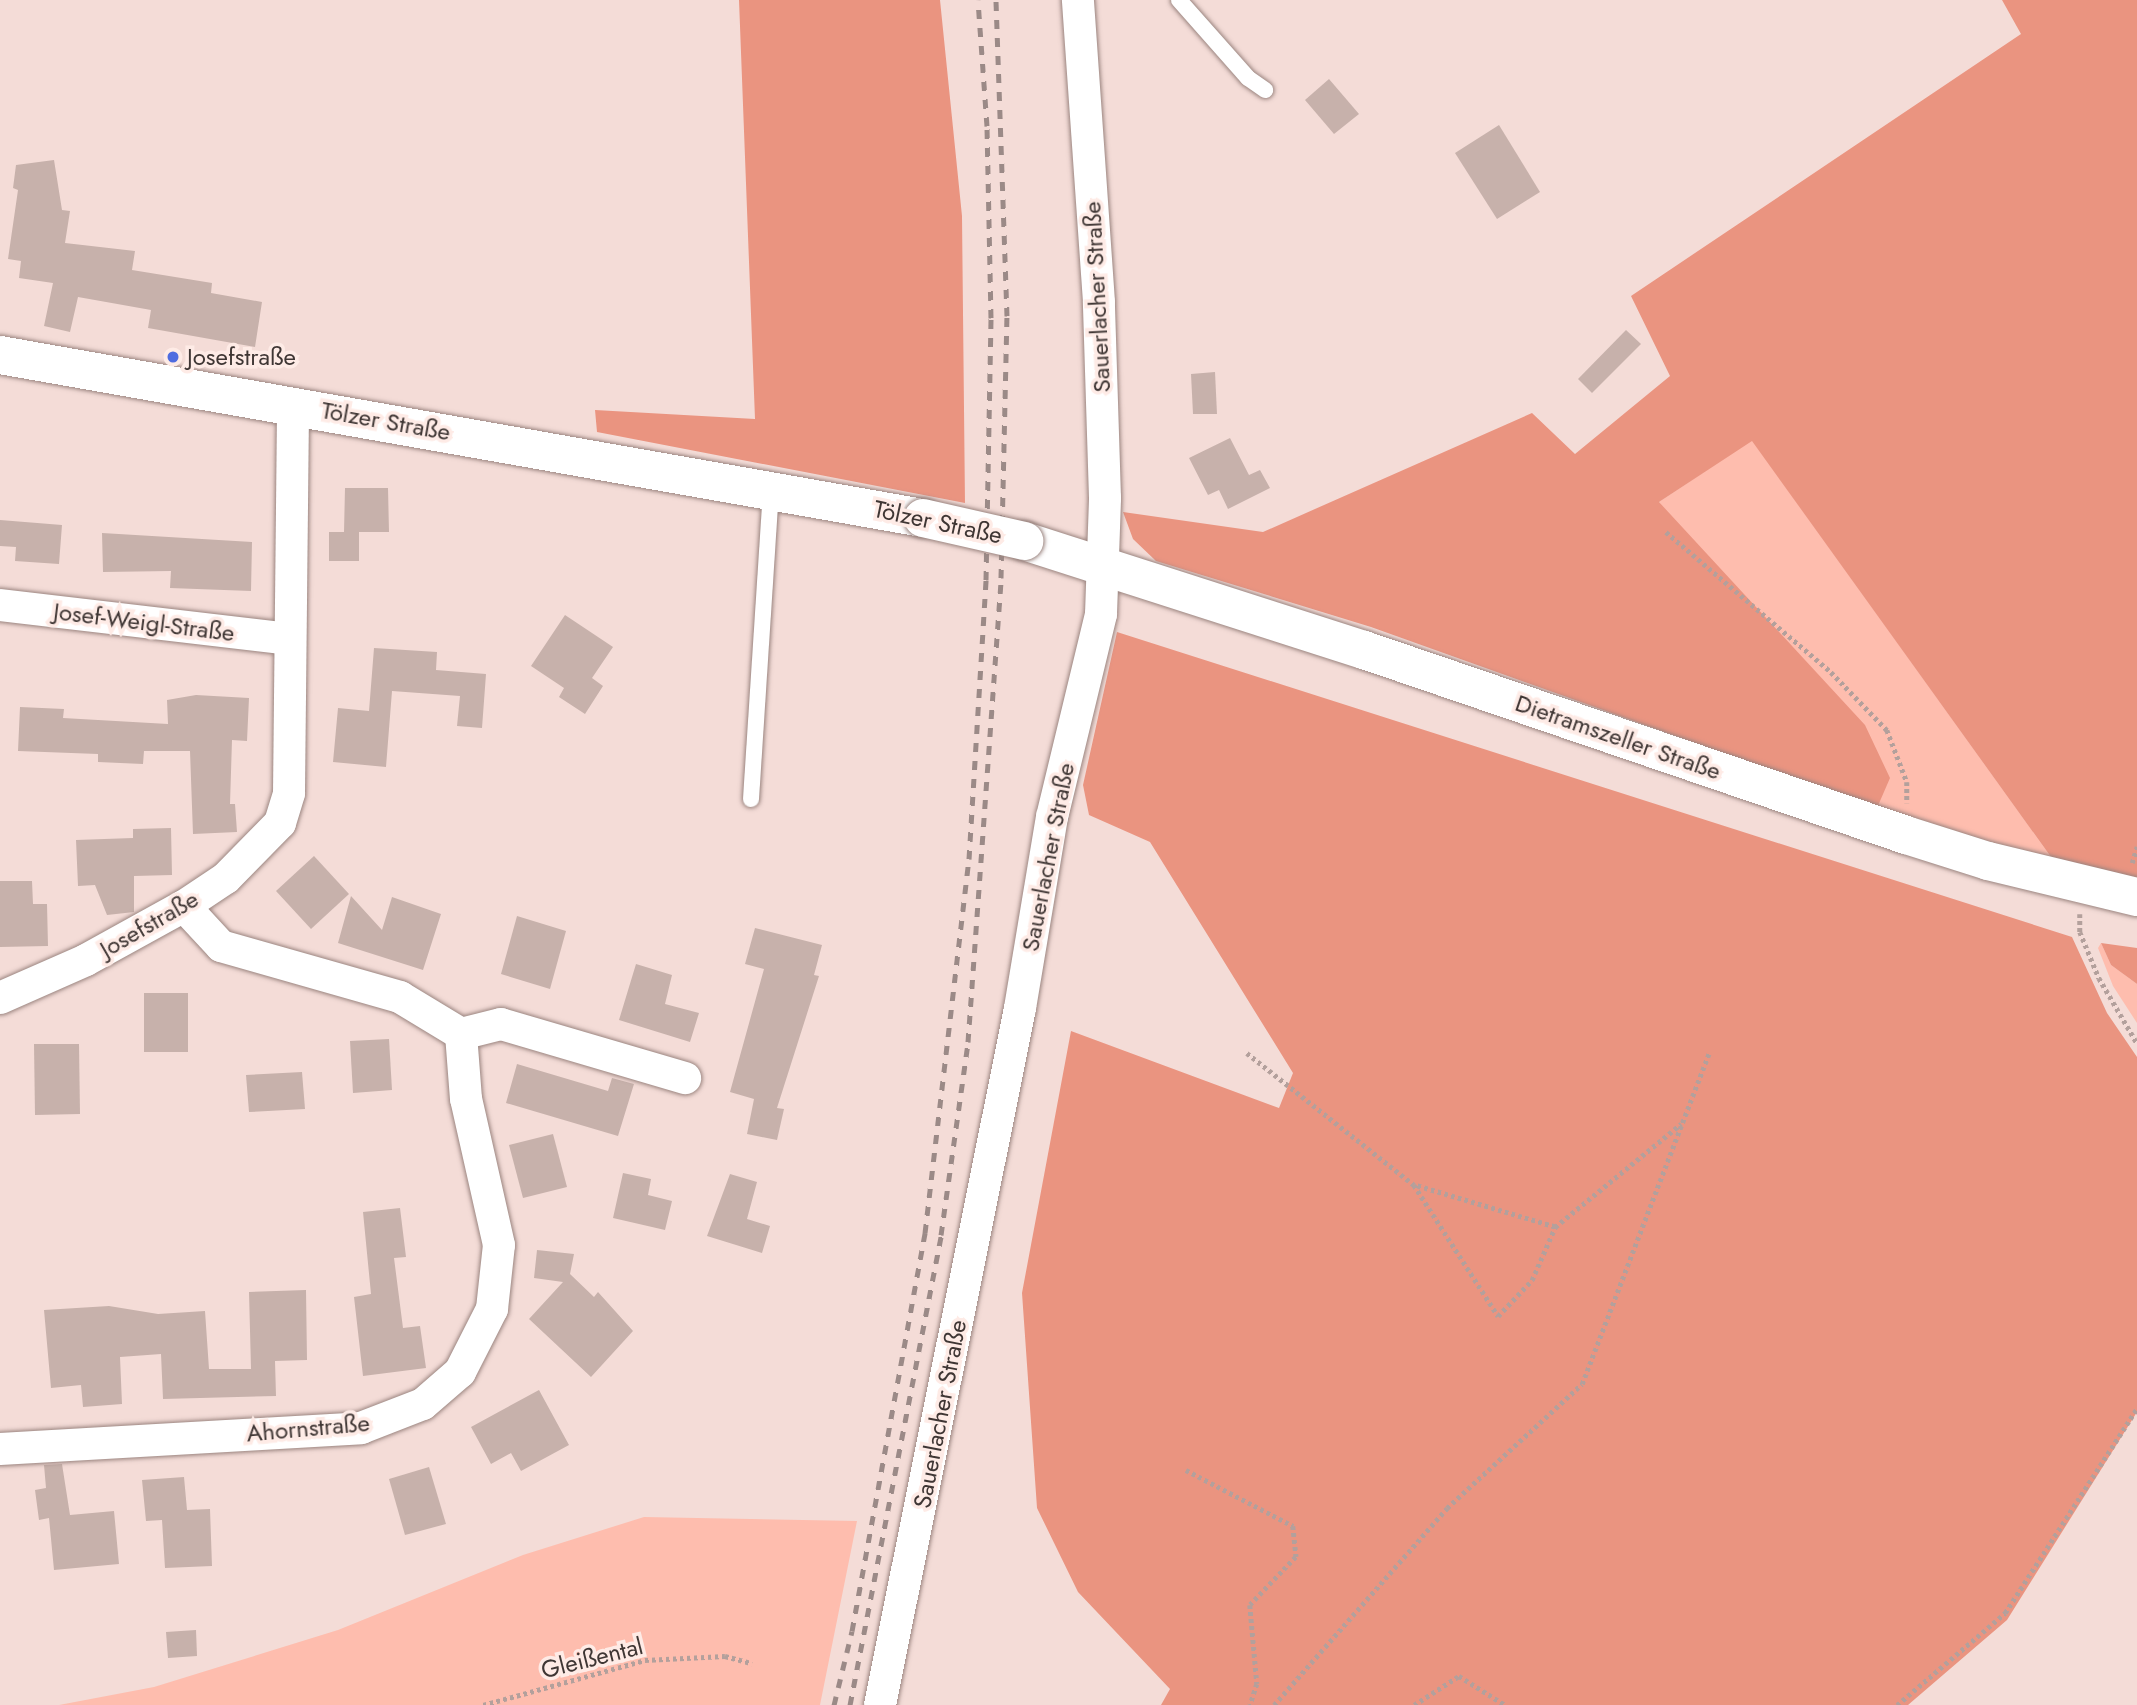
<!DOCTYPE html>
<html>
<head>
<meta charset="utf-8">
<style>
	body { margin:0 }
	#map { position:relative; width:2137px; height:1705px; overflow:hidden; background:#f4dcd7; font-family:Jost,sans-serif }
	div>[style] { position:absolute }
	.green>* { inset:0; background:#febdae }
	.forest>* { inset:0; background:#ea9480 }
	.building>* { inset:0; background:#c7b1ab }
	.path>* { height:4.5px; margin-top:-2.25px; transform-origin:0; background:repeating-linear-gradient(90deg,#b3a09c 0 3.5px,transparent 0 7px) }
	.roads { filter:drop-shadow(0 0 2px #9b8580) drop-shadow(0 0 2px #9b8580) }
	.service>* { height:16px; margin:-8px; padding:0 8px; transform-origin:8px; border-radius:8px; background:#fff }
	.minor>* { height:32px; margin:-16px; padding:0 16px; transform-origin:16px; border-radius:16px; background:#fff }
	.secondary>* { height:38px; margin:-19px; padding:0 19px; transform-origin:19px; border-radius:19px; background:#fff }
	.rail>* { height:5px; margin-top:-2.5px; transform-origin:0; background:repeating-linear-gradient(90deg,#9b8a87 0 9px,transparent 0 18px) }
	.bridges { filter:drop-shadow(0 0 2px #9b8580) drop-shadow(0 0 2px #9b8580) }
	.secondary-bridge>* { height:38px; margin:-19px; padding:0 19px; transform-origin:19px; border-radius:19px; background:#fff }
	.dots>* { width:19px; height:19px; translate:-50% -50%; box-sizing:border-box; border:4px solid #feebe6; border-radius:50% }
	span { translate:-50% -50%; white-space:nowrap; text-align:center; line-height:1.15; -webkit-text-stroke:7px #feebe6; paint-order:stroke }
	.street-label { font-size:24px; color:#3f3634 }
	.poi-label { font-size:24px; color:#3f3634 }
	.left { translate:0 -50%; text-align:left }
</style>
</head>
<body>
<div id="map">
	<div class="green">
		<i style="clip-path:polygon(1752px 440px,2056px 864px,1877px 808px,1659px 502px)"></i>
		<i style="clip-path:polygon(2101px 943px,2111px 965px,2137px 984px,2137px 1023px,2113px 986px,2098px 948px)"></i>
		<i style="clip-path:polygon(644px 1517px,857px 1521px,820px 1705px,59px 1705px,154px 1687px,338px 1630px,523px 1555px)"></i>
	</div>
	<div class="forest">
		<i style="clip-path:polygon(739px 0,940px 0,962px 216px,965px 503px,597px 432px,595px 410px,755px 419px)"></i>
		<i style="clip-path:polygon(2002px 0,2137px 0,2137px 883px,2056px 864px,1752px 441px,1659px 502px,1865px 725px,1890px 778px,1877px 808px,1371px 627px,1156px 561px,1133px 539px,1123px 512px,1263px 532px,1532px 413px,1575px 454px,1670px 376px,1631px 296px,2021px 34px)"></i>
		<i style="clip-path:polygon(1117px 632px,2072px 937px,2107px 1013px,2137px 1057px,2137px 1412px,2007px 1620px,1908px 1705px,1161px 1705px,1170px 1689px,1078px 1592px,1037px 1508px,1022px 1293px,1071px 1031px,1279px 1108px,1293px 1073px,1150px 842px,1089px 815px,1083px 785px)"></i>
		<i style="clip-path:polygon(2101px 943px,2137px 948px,2137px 984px,2111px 965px)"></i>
	</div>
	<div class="building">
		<i style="clip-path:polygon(1329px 79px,1359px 114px,1334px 134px,1305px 100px)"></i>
		<i style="clip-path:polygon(1499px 125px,1540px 192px,1497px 219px,1455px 153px)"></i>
		<i style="clip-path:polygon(54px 160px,62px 210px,70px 211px,65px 243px,135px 251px,132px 270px,212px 283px,211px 293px,262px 302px,255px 347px,148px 328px,151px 310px,78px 297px,70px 332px,44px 326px,53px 283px,19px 278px,21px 261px,8px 259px,18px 190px,13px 188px,16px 165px)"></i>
		<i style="clip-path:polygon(1626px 330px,1641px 344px,1592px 393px,1578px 379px)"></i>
		<i style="clip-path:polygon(1215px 372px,1217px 414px,1193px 414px,1191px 374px)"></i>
		<i style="clip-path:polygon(1230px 438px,1249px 475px,1260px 470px,1270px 488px,1228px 509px,1219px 490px,1208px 495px,1189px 458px)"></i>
		<i style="clip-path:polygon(345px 488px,388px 488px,389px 532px,354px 532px,359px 532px,359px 561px,329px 561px,329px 532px,344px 532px)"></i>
		<i style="clip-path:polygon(0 520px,62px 525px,59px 564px,15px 561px,16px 547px,0 546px)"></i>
		<i style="clip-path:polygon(102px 533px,252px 542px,251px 591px,170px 588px,171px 571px,103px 572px)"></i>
		<i style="clip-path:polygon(565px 615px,613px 647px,592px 678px,603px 686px,585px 714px,559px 697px,564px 688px,531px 666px)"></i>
		<i style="clip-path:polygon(374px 648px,437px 652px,436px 670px,486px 674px,482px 728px,457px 726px,460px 696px,392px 691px,386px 767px,333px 762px,338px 708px,369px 711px)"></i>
		<i style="clip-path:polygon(196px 695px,249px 698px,247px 741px,232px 740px,230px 804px,235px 804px,237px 832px,193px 834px,190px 751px,144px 751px,143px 764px,98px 762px,98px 754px,18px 751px,20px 707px,64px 709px,63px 718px,168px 724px,167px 700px)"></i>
		<i style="clip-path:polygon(171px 828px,172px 875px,134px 876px,134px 912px,107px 915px,95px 885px,78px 886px,76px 840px,133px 838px,133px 829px)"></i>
		<i style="clip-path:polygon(314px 856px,349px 894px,311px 929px,276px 891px)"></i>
		<i style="clip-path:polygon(0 881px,32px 881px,33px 904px,47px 904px,48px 946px,0 947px)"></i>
		<i style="clip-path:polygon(351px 896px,382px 930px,392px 897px,441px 914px,423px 970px,338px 943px)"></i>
		<i style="clip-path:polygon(517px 916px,566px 931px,550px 989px,501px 974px)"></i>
		<i style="clip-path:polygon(755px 928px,822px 945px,814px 975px,819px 976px,777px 1108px,784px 1109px,777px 1140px,747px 1134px,754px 1099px,730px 1092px,764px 969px,745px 964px)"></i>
		<i style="clip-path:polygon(636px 964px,672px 975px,665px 1004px,699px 1013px,690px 1042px,619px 1020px)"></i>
		<i style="clip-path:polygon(144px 993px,188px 993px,188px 1052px,144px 1052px)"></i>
		<i style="clip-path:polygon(389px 1039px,392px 1090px,353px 1093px,350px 1041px)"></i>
		<i style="clip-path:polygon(34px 1044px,79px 1044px,80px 1114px,35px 1115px)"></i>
		<i style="clip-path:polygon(517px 1064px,608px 1091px,612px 1078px,634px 1084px,618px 1136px,506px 1103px)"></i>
		<i style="clip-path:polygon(302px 1072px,305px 1109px,249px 1112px,246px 1075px)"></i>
		<i style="clip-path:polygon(553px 1134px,567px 1187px,523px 1198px,509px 1145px)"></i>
		<i style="clip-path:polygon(623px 1173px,651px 1179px,648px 1195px,672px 1201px,665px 1230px,613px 1218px)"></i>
		<i style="clip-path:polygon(730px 1174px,757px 1182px,747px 1219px,770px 1226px,762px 1253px,707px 1236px)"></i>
		<i style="clip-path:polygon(400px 1208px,406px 1257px,394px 1258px,403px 1328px,420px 1326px,426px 1368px,363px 1376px,354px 1297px,371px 1294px,363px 1212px)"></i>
		<i style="clip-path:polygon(537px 1250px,574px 1254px,570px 1274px,594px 1297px,598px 1292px,633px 1331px,591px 1377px,529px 1319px,563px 1282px,534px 1278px)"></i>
		<i style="clip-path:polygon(306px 1290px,307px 1360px,275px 1361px,276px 1396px,163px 1399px,161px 1354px,120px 1357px,122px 1404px,83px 1407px,81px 1385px,51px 1388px,44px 1310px,109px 1306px,158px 1314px,205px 1311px,209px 1369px,251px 1369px,249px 1292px)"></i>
		<i style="clip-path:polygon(539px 1390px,569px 1445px,521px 1471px,511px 1453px,491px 1464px,471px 1427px)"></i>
		<i style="clip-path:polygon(62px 1464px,70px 1515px,114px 1511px,119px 1564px,54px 1570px,49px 1518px,39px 1520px,35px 1490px,46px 1488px,44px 1465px)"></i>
		<i style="clip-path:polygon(429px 1467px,446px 1524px,405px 1535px,389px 1479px)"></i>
		<i style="clip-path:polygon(184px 1477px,187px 1510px,210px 1509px,212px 1566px,165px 1568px,162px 1520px,146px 1521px,142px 1480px)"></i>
		<i style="clip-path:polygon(196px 1630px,197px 1656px,168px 1658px,166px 1632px)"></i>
	</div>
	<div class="path">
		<i style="left:1666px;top:532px;width:216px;rotate:40.3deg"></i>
		<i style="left:1831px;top:672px;width:81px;rotate:46deg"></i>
		<i style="left:1887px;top:730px;width:56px;rotate:69deg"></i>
		<i style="left:1907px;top:782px;width:21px;rotate:90deg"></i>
		<i style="left:2132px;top:863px;width:17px;rotate:-73deg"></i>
		<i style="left:2080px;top:914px;width:18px;rotate:90deg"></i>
		<i style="left:2080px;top:932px;width:50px;rotate:67.6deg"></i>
		<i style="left:2099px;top:978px;width:75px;rotate:59.7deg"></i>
		<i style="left:1247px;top:1053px;width:213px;rotate:38.3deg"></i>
		<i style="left:1414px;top:1185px;width:156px;rotate:57.3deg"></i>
		<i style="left:1498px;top:1316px;width:50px;rotate:-46.6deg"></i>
		<i style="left:1532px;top:1280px;width:58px;rotate:-66.5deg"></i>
		<i style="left:1555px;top:1227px;width:147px;rotate:-163.4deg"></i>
		<i style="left:1555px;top:1227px;width:163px;rotate:-39.3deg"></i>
		<i style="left:1186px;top:1470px;width:121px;rotate:27.6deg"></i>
		<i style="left:1293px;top:1526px;width:31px;rotate:84deg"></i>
		<i style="left:1296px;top:1557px;width:66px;rotate:133.8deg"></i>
		<i style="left:1250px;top:1605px;width:79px;rotate:84.9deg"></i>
		<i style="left:1257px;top:1684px;width:22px;rotate:108deg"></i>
		<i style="left:483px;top:1705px;width:168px;rotate:-15.5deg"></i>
		<i style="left:645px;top:1660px;width:80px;rotate:-2.9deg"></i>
		<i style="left:725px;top:1656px;width:28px;rotate:15deg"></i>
		<i style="left:1274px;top:1705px;width:262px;rotate:-48.7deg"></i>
		<i style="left:1447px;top:1508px;width:183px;rotate:-42.6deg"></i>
		<i style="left:1582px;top:1384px;width:354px;rotate:-69deg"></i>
		<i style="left:1414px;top:1705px;width:54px;rotate:-32.8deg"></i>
		<i style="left:1459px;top:1676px;width:54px;rotate:32.2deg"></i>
		<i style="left:1897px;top:1705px;width:142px;rotate:-40.4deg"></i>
		<i style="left:2005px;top:1613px;width:244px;rotate:-57.2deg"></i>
	</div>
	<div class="roads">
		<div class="service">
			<i style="left:1179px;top:0;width:104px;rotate:48.5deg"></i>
			<i style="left:1248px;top:78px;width:21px;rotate:35deg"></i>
			<i style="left:751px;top:799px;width:309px;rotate:-86.3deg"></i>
		</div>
		<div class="minor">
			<i style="left:0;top:605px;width:290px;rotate:6.7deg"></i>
			<i style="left:0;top:998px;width:94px;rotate:-23.8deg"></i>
			<i style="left:86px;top:960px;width:112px;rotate:-28.9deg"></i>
			<i style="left:184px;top:906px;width:50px;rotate:-33.7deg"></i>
			<i style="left:226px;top:878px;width:77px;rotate:-45.5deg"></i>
			<i style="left:280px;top:823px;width:31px;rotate:-73deg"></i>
			<i style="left:289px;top:793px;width:388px;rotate:-89.4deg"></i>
			<i style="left:461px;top:1034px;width:41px;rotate:-14deg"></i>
			<i style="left:501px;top:1024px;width:192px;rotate:16.4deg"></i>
			<i style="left:0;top:1449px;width:362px;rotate:-3.3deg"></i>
			<i style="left:361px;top:1428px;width:66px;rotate:-21.2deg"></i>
			<i style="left:423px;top:1404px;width:49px;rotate:-40.9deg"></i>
			<i style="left:460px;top:1372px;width:71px;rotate:-63.1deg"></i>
			<i style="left:492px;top:1309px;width:64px;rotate:-83.8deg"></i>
			<i style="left:499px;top:1245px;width:150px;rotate:-102.7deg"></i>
			<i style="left:466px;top:1099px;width:65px;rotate:-94.4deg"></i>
			<i style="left:461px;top:1034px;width:71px;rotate:-148.8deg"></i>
			<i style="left:400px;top:997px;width:186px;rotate:-164.1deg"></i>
			<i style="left:221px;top:946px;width:54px;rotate:-132.8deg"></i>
			<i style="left:880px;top:1705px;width:711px;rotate:-78.64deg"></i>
			<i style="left:1020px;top:1008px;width:194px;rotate:-80.5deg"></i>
			<i style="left:1052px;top:817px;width:209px;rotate:-76.4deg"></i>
			<i style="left:1101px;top:614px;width:116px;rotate:-88deg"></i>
			<i style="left:1105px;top:498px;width:196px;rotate:-91.8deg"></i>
			<i style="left:1099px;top:302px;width:303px;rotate:-94deg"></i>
		</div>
		<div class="secondary">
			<i style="left:0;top:355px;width:937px;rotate:10.02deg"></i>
			<i style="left:1024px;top:541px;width:357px;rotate:17.8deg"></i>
			<i style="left:1364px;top:650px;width:573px;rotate:18.85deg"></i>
			<i style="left:1906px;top:835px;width:86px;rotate:17.6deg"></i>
			<i style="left:1988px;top:861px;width:153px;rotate:13.6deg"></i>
		</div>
	</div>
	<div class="rail">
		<i style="left:834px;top:1705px;width:76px;rotate:-76.3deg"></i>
		<i style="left:852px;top:1631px;width:405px;rotate:-79.6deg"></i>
		<i style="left:925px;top:1233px;width:377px;rotate:-83.3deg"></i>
		<i style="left:969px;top:859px;width:280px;rotate:-86.5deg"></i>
		<i style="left:986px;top:580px;width:262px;rotate:-88.9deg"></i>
		<i style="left:991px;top:318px;width:192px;rotate:-91.2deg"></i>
		<i style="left:987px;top:126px;width:126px;rotate:-94.1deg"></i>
		<i style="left:850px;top:1705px;width:479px;rotate:-79deg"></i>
		<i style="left:941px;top:1235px;width:195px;rotate:-82deg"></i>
		<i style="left:968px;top:1042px;width:465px;rotate:-85.9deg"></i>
		<i style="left:1001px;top:578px;width:262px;rotate:-88.7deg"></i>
		<i style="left:1007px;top:316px;width:316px;rotate:-92deg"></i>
	</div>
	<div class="bridges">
		<div class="secondary-bridge">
			<i style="left:923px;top:518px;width:104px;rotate:12.8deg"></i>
		</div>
	</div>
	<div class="dots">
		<i style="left:173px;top:357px;background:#4f6ce0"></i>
	</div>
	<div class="street-label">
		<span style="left:1097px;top:297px;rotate:-93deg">Sauerlacher Straße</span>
		<span style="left:386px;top:421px;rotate:10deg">Tölzer Straße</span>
		<span style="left:938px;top:522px;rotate:12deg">Tölzer Straße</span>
		<span style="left:144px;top:622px;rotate:7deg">Josef-Weigl-Straße</span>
		<span style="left:1618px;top:737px;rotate:19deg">Dietramszeller Straße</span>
		<span style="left:1048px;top:857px;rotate:-79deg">Sauerlacher Straße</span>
		<span style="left:149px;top:924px;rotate:-30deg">Josefstraße</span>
		<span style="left:940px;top:1414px;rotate:-79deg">Sauerlacher Straße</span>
		<span style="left:308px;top:1428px;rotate:-5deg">Ahornstraße</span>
		<span style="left:592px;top:1658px;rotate:-14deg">Gleißental</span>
	</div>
	<div class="poi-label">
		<span class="left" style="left:187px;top:357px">Josefstraße</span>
	</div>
</div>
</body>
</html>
